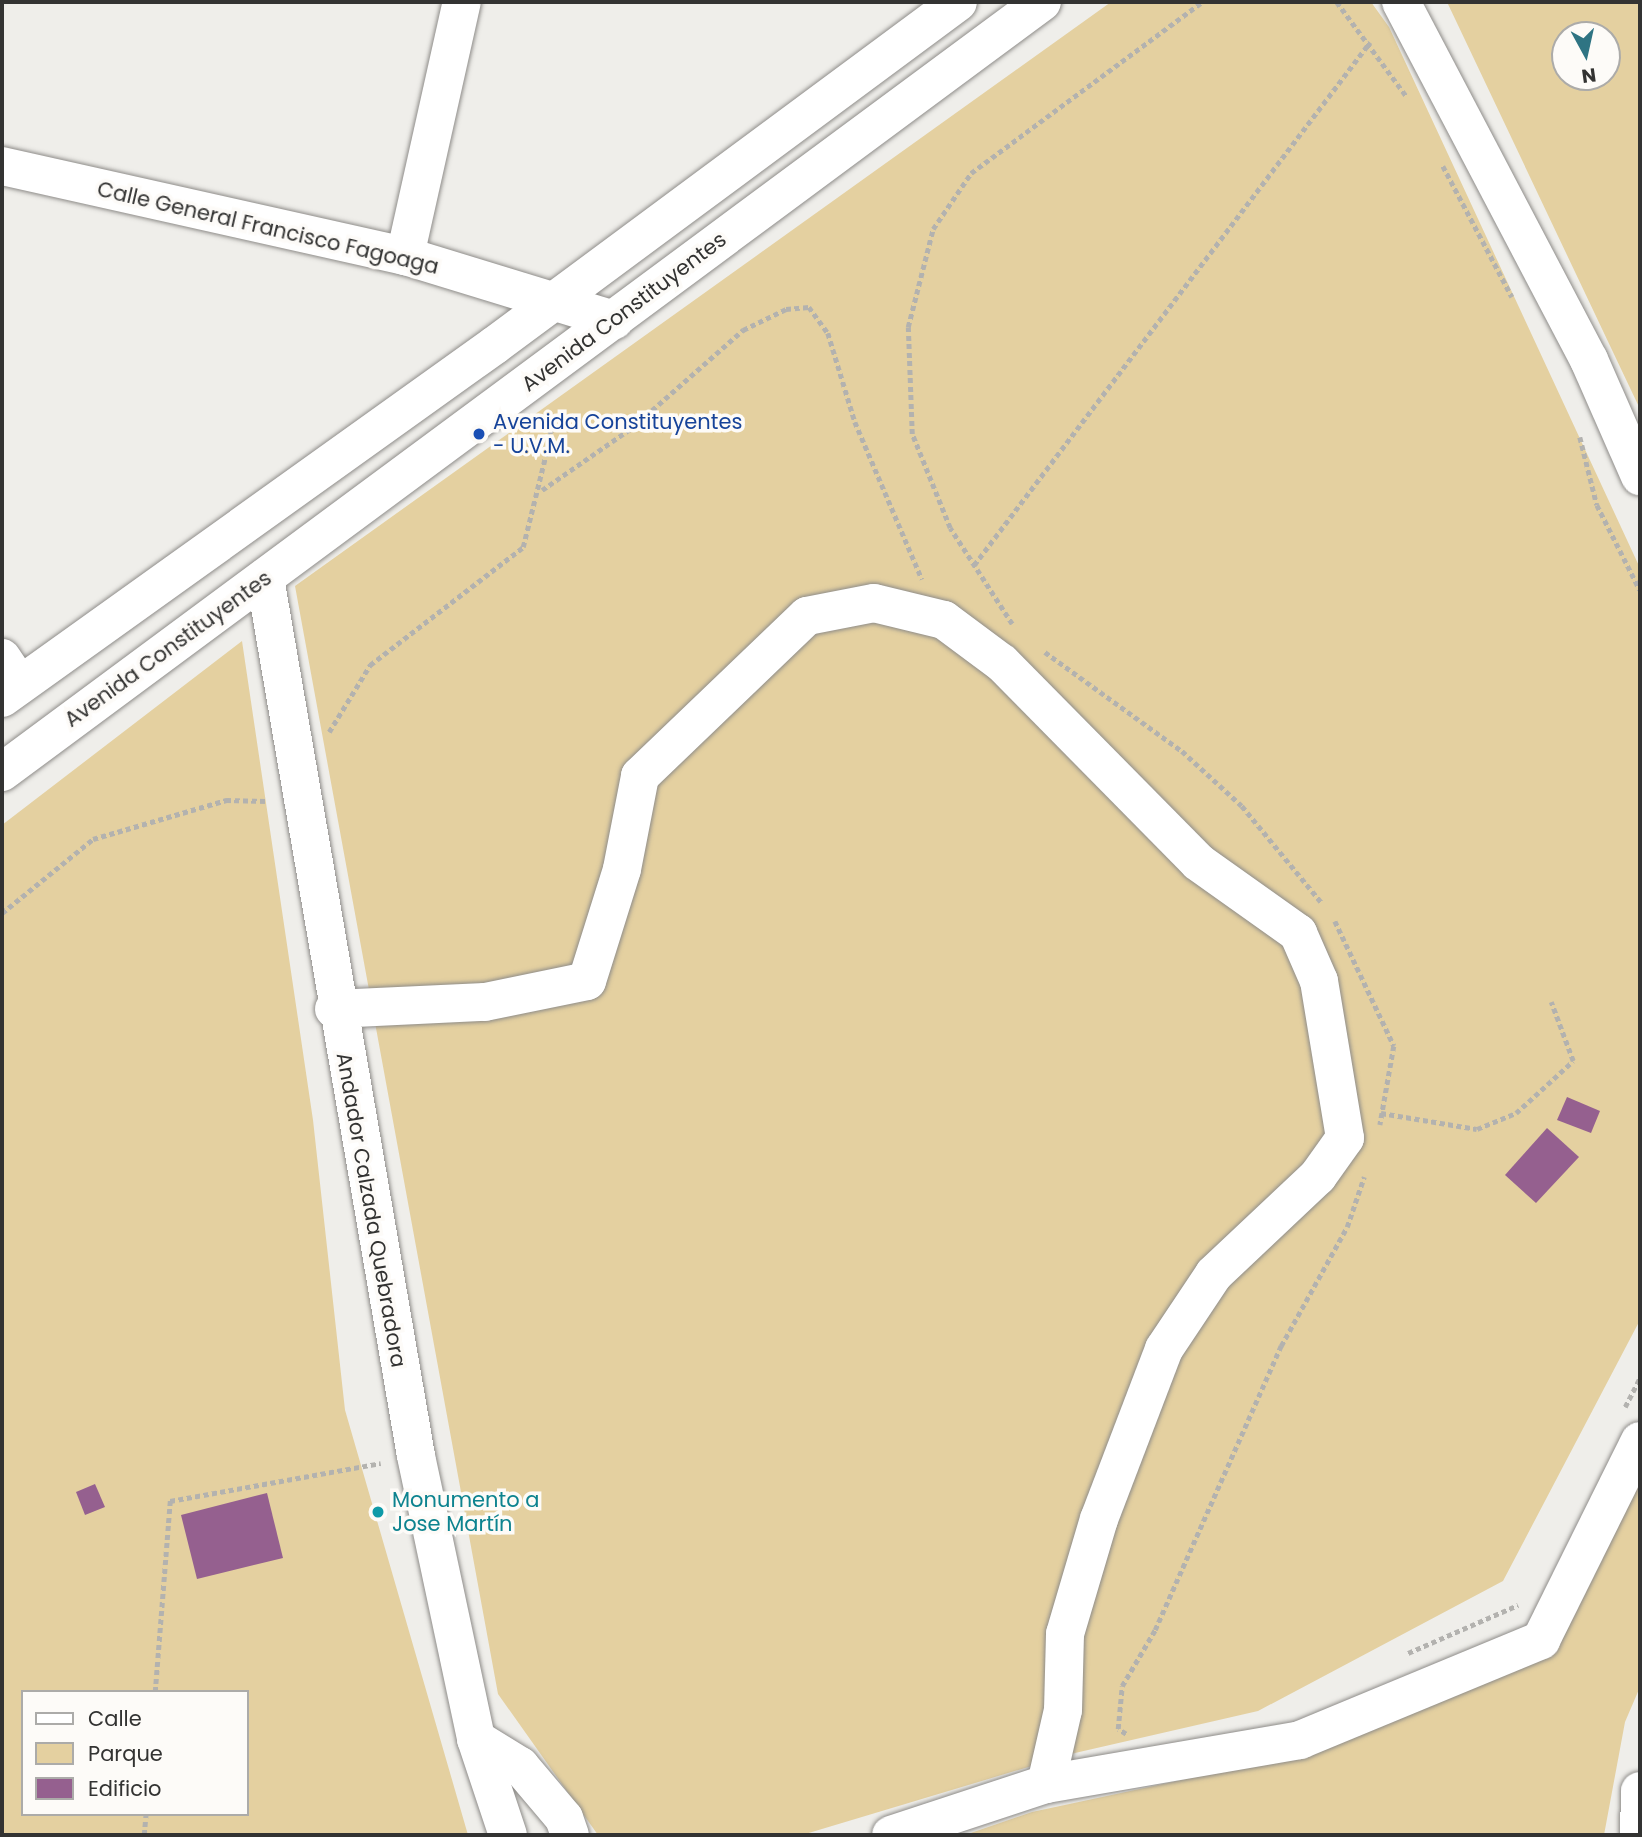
<!DOCTYPE html>
<html>
<head>
<meta charset="utf-8">
<style>
	body { margin:0 }
	#map { position:relative; width:1642px; height:1837px; overflow:hidden; background:#efeeea; font-family:Poppins,sans-serif }
	div>[style] { position:absolute }
	.green>* { inset:0; background:#e4d0a0 }
	.building>* { inset:0; background:#95608f }
	.path>* { height:4.5px; margin-top:-2.25px; transform-origin:0; background:repeating-linear-gradient(90deg,#b3b2af 0 5px,transparent 0 8.5px) }
	.roads { filter:drop-shadow(0 0 2px #8e8c89) drop-shadow(0 0 2px #8e8c89) }
	.minor>* { height:38px; margin:-19px; padding:0 19px; transform-origin:19px; border-radius:19px; background:#fff }
	.major>* { height:38px; margin:-19px; padding:0 19px; transform-origin:19px; border-radius:19px; background:#fff }
	.dots>* { width:19px; height:19px; translate:-50% -50%; box-sizing:border-box; border:4px solid #fdfbf8; border-radius:50% }
	span { translate:-50% -50%; white-space:nowrap; text-align:center; line-height:1.15; -webkit-text-stroke:7px #fdfbf8; paint-order:stroke }
	.street-label { font-size:21px; color:#333332 }
	.transit-label { font-size:21px; color:#164399 }
	.left { translate:0 -50%; text-align:left }
	.culture-label { font-size:21px; color:#0d838f }
	.frame { position:absolute; inset:0; border:4px solid #333332; pointer-events:none }
	.legend { position:absolute; left:21px; top:1690px; width:228px; height:126px; box-sizing:border-box; background:#fdfbf8; border:2px solid #acaba9; margin:0; padding:9px 12px; list-style:none; font-size:21px; color:#333332 }
	.legend li { display:flex; align-items:center; gap:14px; height:35px }
	.legend b { width:35px; border:2px solid #acaba9 }
	.north { position:absolute; left:1551px; top:21px; width:70px; height:70px; box-sizing:border-box; background:#fdfbf8; border:2px solid #acaba9; border-radius:50%; rotate:172deg; font-size:19px; font-weight:700; line-height:28px; text-align:center; color:#333332 }
	.north::after { content:''; display:block; margin:auto; width:24px; height:32px; background:#2f7483; clip-path:polygon(50% 0,100% 100%,50% 72%,0 100%) }
</style>
</head>
<body>
<div id="map">
	<div class="green">
		<i style="clip-path:polygon(1111px 2px,1371px 2px,1389px 27px,1640px 568px,1640px 1320px,1503px 1581px,1258px 1711px,1075px 1753px,802px 1835px,598px 1835px,498px 1694px,295px 586px)"></i>
		<i style="clip-path:polygon(evenodd,1447px 2px,1640px 2px,1640px 409px,1447px 2px,1565px 35px,1607px 35px,1607px 77px,1565px 77px,1565px 35px)"></i>
		<i style="clip-path:polygon(evenodd,242px 641px,313px 1120px,345px 1410px,468px 1835px,2px 1835px,2px 825px,242px 641px,23px 1692px,247px 1692px,247px 1814px,23px 1814px,23px 1692px)"></i>
		<i style="clip-path:polygon(1640px 1451px,1640px 1687px,1625px 1722px,1604px 1835px,965px 1835px,1032px 1812px,1247px 1766px,1542px 1651px)"></i>
	</div>
	<div class="building">
		<i style="clip-path:polygon(1567px 1097px,1600px 1111px,1591px 1133px,1557px 1120px)"></i>
		<i style="clip-path:polygon(1547px 1128px,1579px 1157px,1536px 1203px,1505px 1175px)"></i>
		<i style="clip-path:polygon(95px 1484px,105px 1507px,85px 1515px,76px 1492px)"></i>
		<i style="clip-path:polygon(267px 1493px,283px 1558px,197px 1579px,181px 1515px)"></i>
	</div>
	<div class="path">
		<i style="left:1337px;top:2px;width:118px;rotate:53.6deg"></i>
		<i style="left:1443px;top:166px;width:148px;rotate:62.2deg"></i>
		<i style="left:1580px;top:437px;width:70px;rotate:76deg"></i>
		<i style="left:1597px;top:505px;width:95px;rotate:63.2deg"></i>
		<i style="left:542px;top:490px;width:111px;rotate:-34.7deg"></i>
		<i style="left:633px;top:427px;width:147px;rotate:-41.4deg"></i>
		<i style="left:743px;top:330px;width:48px;rotate:-26deg"></i>
		<i style="left:786px;top:309px;width:23px;rotate:-5deg"></i>
		<i style="left:809px;top:307px;width:32px;rotate:54deg"></i>
		<i style="left:828px;top:333px;width:93px;rotate:73.1deg"></i>
		<i style="left:855px;top:422px;width:171px;rotate:66.9deg"></i>
		<i style="left:974px;top:565px;width:656px;rotate:-52.87deg"></i>
		<i style="left:1012px;top:624px;width:114px;rotate:-122.9deg"></i>
		<i style="left:950px;top:528px;width:101px;rotate:-112deg"></i>
		<i style="left:912px;top:434px;width:107px;rotate:-92.1deg"></i>
		<i style="left:908px;top:327px;width:101px;rotate:-75.7deg"></i>
		<i style="left:933px;top:229px;width:68px;rotate:-55.8deg"></i>
		<i style="left:971px;top:173px;width:287px;rotate:-36.5deg"></i>
		<i style="left:1045px;top:652px;width:169px;rotate:35.9deg"></i>
		<i style="left:1182px;top:751px;width:81px;rotate:42.5deg"></i>
		<i style="left:1242px;top:806px;width:126px;rotate:50.5deg"></i>
		<i style="left:329px;top:732px;width:79px;rotate:-58.5deg"></i>
		<i style="left:370px;top:665px;width:193px;rotate:-37.6deg"></i>
		<i style="left:523px;top:547px;width:116px;rotate:-76.1deg"></i>
		<i style="left:551px;top:434px;width:21px;rotate:-109deg"></i>
		<i style="left:2px;top:913px;width:117px;rotate:-39.1deg"></i>
		<i style="left:93px;top:839px;width:139px;rotate:-16.3deg"></i>
		<i style="left:226px;top:800px;width:42px;rotate:1.4deg"></i>
		<i style="left:1335px;top:921px;width:138px;rotate:64.7deg"></i>
		<i style="left:1394px;top:1046px;width:80px;rotate:100deg"></i>
		<i style="left:1381px;top:1113px;width:97px;rotate:9.5deg"></i>
		<i style="left:1477px;top:1129px;width:42px;rotate:-22.3deg"></i>
		<i style="left:1516px;top:1113px;width:77px;rotate:-42.4deg"></i>
		<i style="left:1573px;top:1061px;width:63px;rotate:-110.4deg"></i>
		<i style="left:1625px;top:1407px;width:34px;rotate:-63deg"></i>
		<i style="left:1408px;top:1653px;width:120px;rotate:-23.6deg"></i>
		<i style="left:155px;top:1692px;width:192px;rotate:-85.5deg"></i>
		<i style="left:170px;top:1501px;width:214px;rotate:-10.2deg"></i>
		<i style="left:1126px;top:1734px;width:9px;rotate:-148deg"></i>
		<i style="left:1118px;top:1729px;width:43px;rotate:-84.7deg"></i>
		<i style="left:1122px;top:1686px;width:65px;rotate:-59.5deg"></i>
		<i style="left:1155px;top:1630px;width:311px;rotate:-66.1deg"></i>
		<i style="left:1281px;top:1346px;width:136px;rotate:-61deg"></i>
		<i style="left:1347px;top:1227px;width:53px;rotate:-71.2deg"></i>
		<i style="left:144px;top:1835px;width:21px;rotate:-85deg"></i>
	</div>
	<div class="roads">
		<div class="minor">
			<i style="left:1401px;top:2px;width:404px;rotate:62.3deg"></i>
			<i style="left:1589px;top:360px;width:127px;rotate:66.3deg"></i>
			<i style="left:2px;top:166px;width:413px;rotate:12.6deg"></i>
			<i style="left:405px;top:256px;width:219px;rotate:17deg"></i>
			<i style="left:405px;top:256px;width:260px;rotate:-77.4deg"></i>
			<i style="left:265px;top:578px;width:891px;rotate:80.24deg"></i>
			<i style="left:416px;top:1456px;width:289px;rotate:78deg"></i>
			<i style="left:476px;top:1739px;width:101px;rotate:71.6deg"></i>
			<i style="left:2px;top:658px;width:32px;rotate:56deg"></i>
			<i style="left:334px;top:1009px;width:151px;rotate:-2.7deg"></i>
			<i style="left:485px;top:1002px;width:104px;rotate:-11.6deg"></i>
			<i style="left:587px;top:981px;width:117px;rotate:-72.6deg"></i>
			<i style="left:622px;top:869px;width:95px;rotate:-79deg"></i>
			<i style="left:640px;top:776px;width:231px;rotate:-43.8deg"></i>
			<i style="left:807px;top:616px;width:68px;rotate:-11deg"></i>
			<i style="left:874px;top:603px;width:72px;rotate:13.7deg"></i>
			<i style="left:944px;top:620px;width:72px;rotate:36.6deg"></i>
			<i style="left:1002px;top:663px;width:279px;rotate:45.4deg"></i>
			<i style="left:1198px;top:862px;width:123px;rotate:35.4deg"></i>
			<i style="left:1298px;top:933px;width:52px;rotate:66.4deg"></i>
			<i style="left:1319px;top:981px;width:159px;rotate:80.6deg"></i>
			<i style="left:1345px;top:1138px;width:47px;rotate:125.4deg"></i>
			<i style="left:1318px;top:1176px;width:143px;rotate:136.7deg"></i>
			<i style="left:1214px;top:1274px;width:90px;rotate:123.7deg"></i>
			<i style="left:1164px;top:1349px;width:182px;rotate:110.9deg"></i>
			<i style="left:1099px;top:1519px;width:120px;rotate:106.5deg"></i>
			<i style="left:1065px;top:1634px;width:76px;rotate:91.5deg"></i>
			<i style="left:1063px;top:1710px;width:76px;rotate:102.9deg"></i>
			<i style="left:1046px;top:1784px;width:163px;rotate:161.8deg"></i>
			<i style="left:476px;top:1739px;width:52px;rotate:31.5deg"></i>
			<i style="left:520px;top:1766px;width:68px;rotate:49.8deg"></i>
			<i style="left:564px;top:1818px;width:18px;rotate:71deg"></i>
			<i style="left:1046px;top:1784px;width:258px;rotate:-9.8deg"></i>
			<i style="left:1300px;top:1740px;width:261px;rotate:-22.5deg"></i>
			<i style="left:1541px;top:1640px;width:222px;rotate:-63.6deg"></i>
			<i style="left:1639px;top:1835px;width:44px;rotate:-88.7deg"></i>
		</div>
		<div class="major">
			<i style="left:2px;top:698px;width:606px;rotate:-35.6deg"></i>
			<i style="left:495px;top:345px;width:576px;rotate:-36.53deg"></i>
			<i style="left:2px;top:772px;width:1294px;rotate:-36.52deg"></i>
		</div>
	</div>
	<div class="dots">
		<i style="left:479px;top:434px;background:#1a4fb4"></i>
		<i style="left:378px;top:1512px;background:#0f9aa8"></i>
	</div>
	<div class="street-label">
		<span style="left:268px;top:228px;rotate:13deg">Calle General Francisco Fagoaga</span>
		<span style="left:624px;top:312px;rotate:-37deg">Avenida Constituyentes</span>
		<span style="left:168px;top:649px;rotate:-36deg">Avenida Constituyentes</span>
		<span style="left:371px;top:1210px;rotate:80deg">Andador Calzada Quebradora</span>
	</div>
	<div class="transit-label">
		<span class="left" style="left:493px;top:434px">Avenida Constituyentes<br>- U.V.M.</span>
	</div>
	<div class="culture-label">
		<span class="left" style="left:392px;top:1512px">Monumento a<br>Jose Martín</span>
	</div>
	<div class="frame"></div>
	<ul class="legend">
	<li><b style="height:9px;background:#fff"></b>Calle</li>
	<li><b style="height:19px;background:#e4d0a0"></b>Parque</li>
	<li><b style="height:19px;background:#95608f"></b>Edificio</li>
	</ul>
	<div class="north">N</div>
</div>
</body>
</html>
